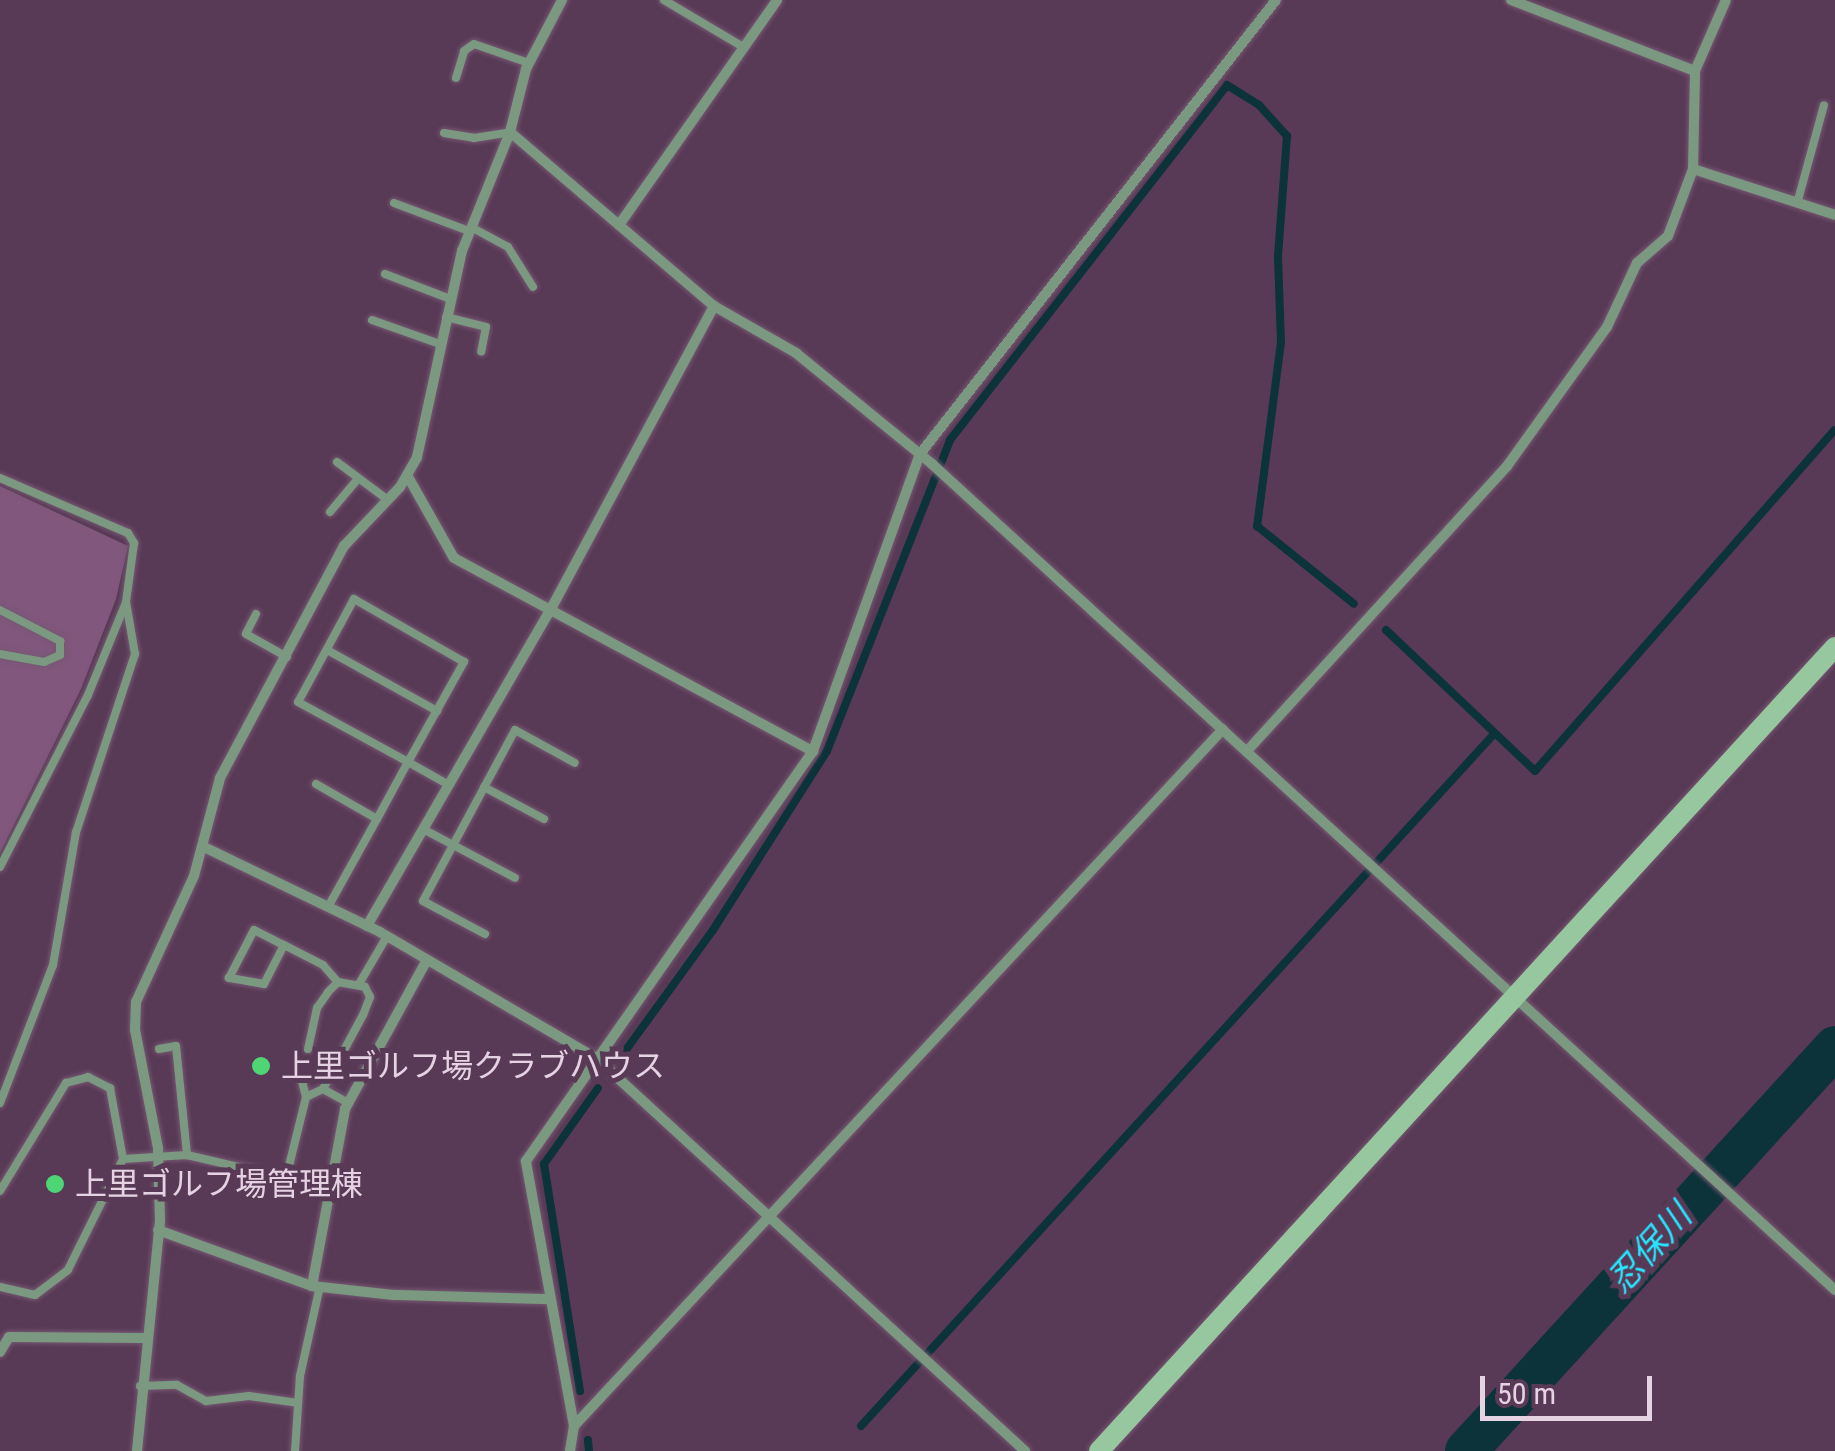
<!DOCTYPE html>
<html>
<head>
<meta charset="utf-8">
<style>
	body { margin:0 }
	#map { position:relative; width:1835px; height:1451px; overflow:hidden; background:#593a56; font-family:"Roboto Condensed","Noto Sans JP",sans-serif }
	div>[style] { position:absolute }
	.green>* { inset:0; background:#81577d }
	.stream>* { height:8px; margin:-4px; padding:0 4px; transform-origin:4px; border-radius:4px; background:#0b3339 }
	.river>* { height:42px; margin:-21px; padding:0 21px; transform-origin:21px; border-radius:21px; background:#0b3339 }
	.roads { filter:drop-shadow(0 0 2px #755872) drop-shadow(0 0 2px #755872) }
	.lane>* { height:8px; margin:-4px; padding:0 4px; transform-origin:4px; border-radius:4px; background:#7b9980 }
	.street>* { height:10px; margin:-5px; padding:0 5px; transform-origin:5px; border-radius:5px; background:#7b9980 }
	.secondary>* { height:20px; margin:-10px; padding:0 10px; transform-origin:10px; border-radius:10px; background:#97c79f }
	.dots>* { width:28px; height:28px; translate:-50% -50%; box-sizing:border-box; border:5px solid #593a56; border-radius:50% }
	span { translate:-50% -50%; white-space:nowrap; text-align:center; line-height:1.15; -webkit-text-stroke:10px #593a56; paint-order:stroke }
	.poi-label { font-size:32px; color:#e5d2e3 }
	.left { translate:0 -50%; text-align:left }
	.water-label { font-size:35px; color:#26e5ff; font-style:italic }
	.scale { position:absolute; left:1480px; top:1376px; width:172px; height:45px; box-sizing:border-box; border:5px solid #e5d2e3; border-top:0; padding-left:12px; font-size:30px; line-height:35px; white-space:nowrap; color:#e5d2e3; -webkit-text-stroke:8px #593a56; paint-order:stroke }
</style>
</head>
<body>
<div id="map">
	<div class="green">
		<i style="clip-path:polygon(0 486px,128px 546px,116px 599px,81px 689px,0 853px)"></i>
	</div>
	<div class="stream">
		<i style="left:1386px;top:630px;width:205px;rotate:43.4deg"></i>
		<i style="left:1535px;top:771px;width:454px;rotate:-48.7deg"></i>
		<i style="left:623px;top:1054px;width:153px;rotate:-54deg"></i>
		<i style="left:713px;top:930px;width:212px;rotate:-57.5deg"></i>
		<i style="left:827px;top:751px;width:334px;rotate:-68.4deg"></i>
		<i style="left:950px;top:440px;width:450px;rotate:-52deg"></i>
		<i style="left:1227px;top:85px;width:38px;rotate:32deg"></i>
		<i style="left:1259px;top:105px;width:42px;rotate:47.9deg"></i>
		<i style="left:1287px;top:136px;width:121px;rotate:94.3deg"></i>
		<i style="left:1278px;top:257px;width:85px;rotate:88deg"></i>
		<i style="left:1281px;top:342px;width:186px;rotate:97.4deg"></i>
		<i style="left:1257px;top:526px;width:124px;rotate:38.8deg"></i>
		<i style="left:580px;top:1391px;width:230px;rotate:-99deg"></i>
		<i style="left:544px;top:1164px;width:93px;rotate:-54.6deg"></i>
		<i style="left:861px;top:1426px;width:938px;rotate:-47.55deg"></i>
		<i style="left:588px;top:1440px;width:11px;rotate:85deg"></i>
	</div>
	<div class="river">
		<i style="left:1466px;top:1451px;width:547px;rotate:-47.59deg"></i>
	</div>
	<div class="roads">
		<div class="lane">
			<i style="left:664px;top:0;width:92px;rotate:30.7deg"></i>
			<i style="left:456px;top:78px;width:28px;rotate:-73deg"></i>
			<i style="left:464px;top:51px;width:12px;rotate:-35deg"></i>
			<i style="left:474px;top:44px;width:58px;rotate:19.1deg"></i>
			<i style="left:444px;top:133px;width:30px;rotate:9deg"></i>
			<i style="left:474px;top:138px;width:36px;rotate:-9deg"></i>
			<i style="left:1798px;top:200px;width:98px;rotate:-74.7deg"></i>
			<i style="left:394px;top:203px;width:80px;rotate:20.5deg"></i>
			<i style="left:471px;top:227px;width:42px;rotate:28.4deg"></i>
			<i style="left:508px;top:247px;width:47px;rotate:58deg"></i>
			<i style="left:385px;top:274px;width:70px;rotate:21deg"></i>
			<i style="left:446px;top:317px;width:41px;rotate:14deg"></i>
			<i style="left:486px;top:327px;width:25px;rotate:101deg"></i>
			<i style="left:372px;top:320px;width:72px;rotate:19.4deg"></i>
			<i style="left:337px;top:462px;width:64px;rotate:36.7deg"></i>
			<i style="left:0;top:478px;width:139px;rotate:23.3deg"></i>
			<i style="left:128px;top:533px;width:12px;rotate:59deg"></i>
			<i style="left:134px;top:543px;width:60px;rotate:97.7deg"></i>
			<i style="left:126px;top:602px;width:53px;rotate:80.2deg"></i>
			<i style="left:135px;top:654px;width:188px;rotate:108.3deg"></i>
			<i style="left:76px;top:832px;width:135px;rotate:99.8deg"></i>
			<i style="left:53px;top:965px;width:148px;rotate:111deg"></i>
			<i style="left:330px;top:512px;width:40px;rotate:-50deg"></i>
			<i style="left:0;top:610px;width:68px;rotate:27.3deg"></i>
			<i style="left:60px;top:641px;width:14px;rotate:90deg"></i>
			<i style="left:60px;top:655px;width:17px;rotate:156deg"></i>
			<i style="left:44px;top:662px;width:45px;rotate:-169.7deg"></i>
			<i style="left:256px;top:614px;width:22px;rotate:117deg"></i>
			<i style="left:246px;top:634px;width:47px;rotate:29.3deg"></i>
			<i style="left:327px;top:650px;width:126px;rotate:29deg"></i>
			<i style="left:316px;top:784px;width:70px;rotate:29.8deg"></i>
			<i style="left:484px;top:787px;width:68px;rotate:28.1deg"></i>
			<i style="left:423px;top:829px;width:104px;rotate:28deg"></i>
			<i style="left:0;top:867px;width:193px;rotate:-62.9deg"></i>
			<i style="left:88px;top:695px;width:97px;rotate:-67.7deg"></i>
			<i style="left:328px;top:907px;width:101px;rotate:-60.9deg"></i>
			<i style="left:377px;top:819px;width:65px;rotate:-61.5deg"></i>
			<i style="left:408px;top:762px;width:115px;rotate:-60.8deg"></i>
			<i style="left:464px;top:662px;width:127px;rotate:-150.2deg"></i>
			<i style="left:354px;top:599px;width:117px;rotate:118.5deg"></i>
			<i style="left:298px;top:702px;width:125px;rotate:28.6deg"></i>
			<i style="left:408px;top:762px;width:47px;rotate:29.3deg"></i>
			<i style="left:485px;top:934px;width:70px;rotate:-152deg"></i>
			<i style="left:423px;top:901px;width:194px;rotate:-61.7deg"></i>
			<i style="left:515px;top:730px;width:68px;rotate:28.8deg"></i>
			<i style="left:284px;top:945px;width:44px;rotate:117.1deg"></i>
			<i style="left:264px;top:984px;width:36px;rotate:-170deg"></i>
			<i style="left:229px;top:978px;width:54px;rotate:-62.5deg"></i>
			<i style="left:254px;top:930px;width:34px;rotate:27deg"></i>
			<i style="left:284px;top:945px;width:44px;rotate:27.1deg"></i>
			<i style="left:323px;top:965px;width:23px;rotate:49deg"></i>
			<i style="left:359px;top:984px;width:56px;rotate:-59.7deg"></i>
			<i style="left:159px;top:1049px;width:17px;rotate:-10deg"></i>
			<i style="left:176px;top:1046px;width:110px;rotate:84.2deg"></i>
			<i style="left:308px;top:1049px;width:42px;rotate:-77.6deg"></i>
			<i style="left:317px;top:1008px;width:19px;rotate:-55deg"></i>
			<i style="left:328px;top:992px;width:14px;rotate:-45deg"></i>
			<i style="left:338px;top:982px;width:27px;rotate:10deg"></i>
			<i style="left:365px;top:987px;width:11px;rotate:63deg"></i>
			<i style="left:370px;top:997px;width:19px;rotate:111deg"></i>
			<i style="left:363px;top:1015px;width:84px;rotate:118.4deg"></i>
			<i style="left:323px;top:1089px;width:29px;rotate:29deg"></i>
			<i style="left:302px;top:1081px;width:16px;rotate:76deg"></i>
			<i style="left:306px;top:1097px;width:19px;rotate:-25deg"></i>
			<i style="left:123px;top:1159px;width:64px;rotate:-3.6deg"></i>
			<i style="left:187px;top:1155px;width:102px;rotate:13.1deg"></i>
			<i style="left:286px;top:1178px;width:83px;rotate:-76.1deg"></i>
			<i style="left:0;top:1191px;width:127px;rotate:-58.6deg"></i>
			<i style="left:66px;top:1083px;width:23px;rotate:-15deg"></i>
			<i style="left:88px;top:1077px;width:25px;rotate:27deg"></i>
			<i style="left:110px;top:1088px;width:72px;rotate:79.6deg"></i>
			<i style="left:123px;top:1159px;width:124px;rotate:116.4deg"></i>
			<i style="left:68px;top:1270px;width:41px;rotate:142.9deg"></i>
			<i style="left:35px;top:1295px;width:36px;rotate:-167deg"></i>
			<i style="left:140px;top:1386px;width:37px;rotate:-2deg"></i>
			<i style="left:177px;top:1385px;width:33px;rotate:29deg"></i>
			<i style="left:206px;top:1401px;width:43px;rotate:-6.6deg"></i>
			<i style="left:249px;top:1396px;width:49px;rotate:8.1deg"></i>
			<i style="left:295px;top:1451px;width:75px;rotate:-86.2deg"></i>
			<i style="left:300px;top:1376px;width:92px;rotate:-77.5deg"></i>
		</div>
		<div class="street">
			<i style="left:1511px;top:0;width:197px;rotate:21.1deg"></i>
			<i style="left:510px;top:132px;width:268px;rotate:40.5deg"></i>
			<i style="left:714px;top:306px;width:95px;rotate:29.8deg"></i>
			<i style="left:796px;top:353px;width:176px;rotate:39.2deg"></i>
			<i style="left:932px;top:464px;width:1224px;rotate:42.45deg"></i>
			<i style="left:1693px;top:169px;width:149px;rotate:17.9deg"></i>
			<i style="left:619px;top:225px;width:275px;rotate:-54.9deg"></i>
			<i style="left:407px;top:475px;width:95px;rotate:60.5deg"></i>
			<i style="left:454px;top:558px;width:408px;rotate:28.3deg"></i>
			<i style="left:1247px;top:751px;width:386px;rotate:-47.6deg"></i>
			<i style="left:1507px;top:466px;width:171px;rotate:-54.3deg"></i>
			<i style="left:1607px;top:327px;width:71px;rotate:-64.9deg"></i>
			<i style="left:1637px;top:263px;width:41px;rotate:-41.1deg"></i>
			<i style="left:1668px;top:236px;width:72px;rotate:-69.5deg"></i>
			<i style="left:1693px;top:169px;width:98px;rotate:-88.8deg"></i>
			<i style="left:1695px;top:71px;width:77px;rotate:-66.4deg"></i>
			<i style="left:204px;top:847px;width:195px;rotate:25.8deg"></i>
			<i style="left:380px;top:932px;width:250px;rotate:30.3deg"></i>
			<i style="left:596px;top:1058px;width:582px;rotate:42.49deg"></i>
			<i style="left:367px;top:926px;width:369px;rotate:-59.9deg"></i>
			<i style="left:552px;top:607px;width:342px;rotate:-61.7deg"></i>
			<i style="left:158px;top:1230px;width:164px;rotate:20deg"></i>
			<i style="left:312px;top:1286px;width:82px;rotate:6.3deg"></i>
			<i style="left:394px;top:1295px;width:153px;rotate:1.5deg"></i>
			<i style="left:312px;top:1286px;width:180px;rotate:-79.4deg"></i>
			<i style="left:345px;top:1109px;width:170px;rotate:-61.2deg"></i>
			<i style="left:0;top:1352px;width:17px;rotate:-59deg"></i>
			<i style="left:9px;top:1337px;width:134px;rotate:0.4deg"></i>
			<i style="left:574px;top:1426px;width:952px;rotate:-47.04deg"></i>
			<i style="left:137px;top:1451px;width:231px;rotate:-84.3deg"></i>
			<i style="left:160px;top:1221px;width:73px;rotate:-91.6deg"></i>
			<i style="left:158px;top:1148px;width:120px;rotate:-101deg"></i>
			<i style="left:135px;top:1030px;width:28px;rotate:-88deg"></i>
			<i style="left:136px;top:1002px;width:139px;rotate:-65.3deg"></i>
			<i style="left:194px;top:876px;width:101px;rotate:-75.1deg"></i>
			<i style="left:220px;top:778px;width:263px;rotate:-61.9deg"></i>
			<i style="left:344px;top:546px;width:81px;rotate:-46.5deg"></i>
			<i style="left:400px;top:487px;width:34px;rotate:-60deg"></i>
			<i style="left:417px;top:457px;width:211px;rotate:-77.7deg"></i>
			<i style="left:462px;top:251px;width:128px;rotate:-68deg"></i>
			<i style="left:510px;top:132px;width:65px;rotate:-75.7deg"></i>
			<i style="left:526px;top:69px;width:78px;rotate:-62.4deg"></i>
			<i style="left:570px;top:1451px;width:25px;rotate:-81deg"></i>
			<i style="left:574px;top:1426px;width:269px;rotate:-100.3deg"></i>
			<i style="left:526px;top:1161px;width:500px;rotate:-55.01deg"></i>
			<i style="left:813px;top:751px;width:316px;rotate:-70.2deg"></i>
			<i style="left:920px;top:454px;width:577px;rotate:-51.9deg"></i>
		</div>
		<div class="secondary">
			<i style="left:1099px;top:1451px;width:1090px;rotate:-47.53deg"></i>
		</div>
	</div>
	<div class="dots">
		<i style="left:261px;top:1066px;background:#4ed675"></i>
		<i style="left:55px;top:1184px;background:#4ed675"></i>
	</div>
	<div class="poi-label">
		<span class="left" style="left:281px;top:1066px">上里ゴルフ場クラブハウス</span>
		<span class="left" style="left:75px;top:1184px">上里ゴルフ場管理棟</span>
	</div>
	<div class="water-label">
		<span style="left:1650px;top:1249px;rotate:-48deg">忍保川</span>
	</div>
	<div class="scale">50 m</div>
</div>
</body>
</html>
